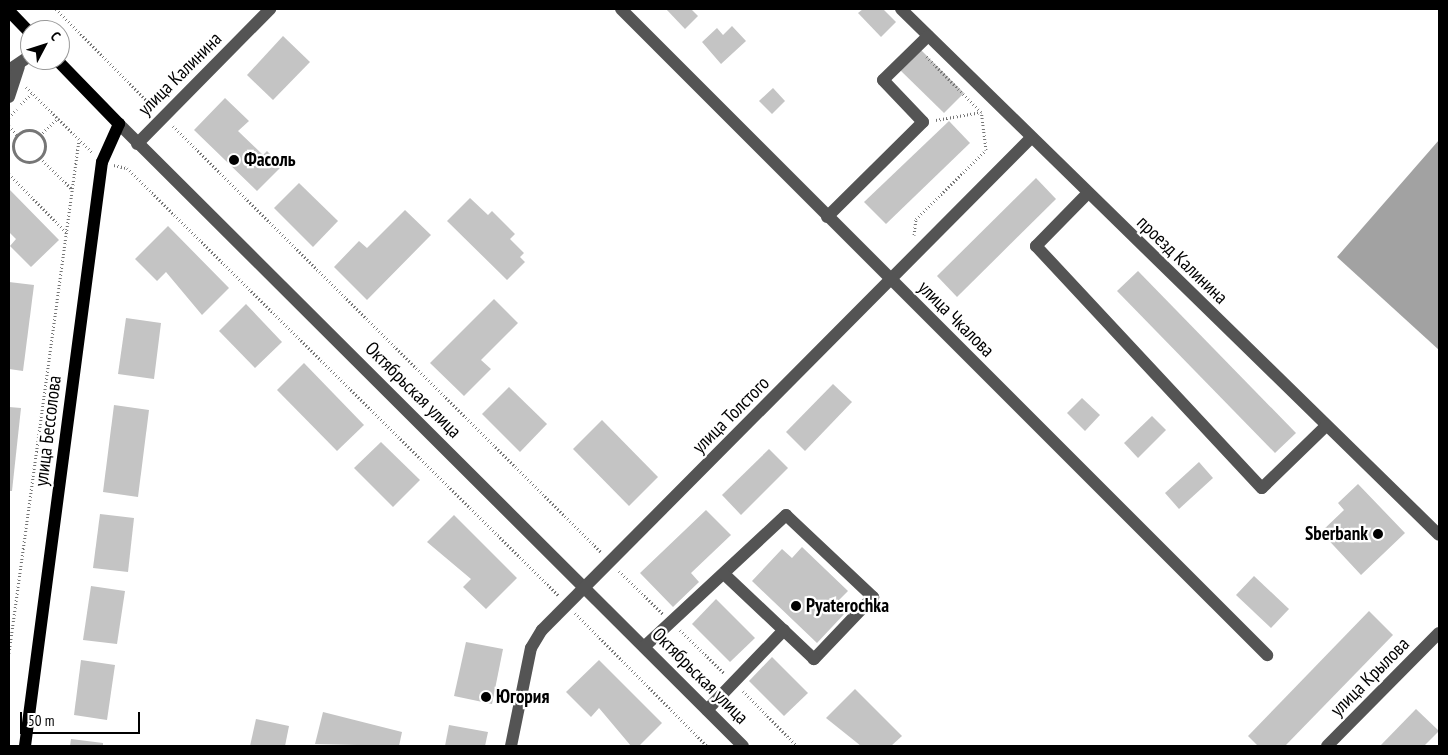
<!DOCTYPE html>
<html>
<head>
<meta charset="utf-8">
<style>
	body { margin:0 }
	#map { position:relative; width:1448px; height:755px; overflow:hidden; background:#fff; font-family:"PT Sans Narrow",sans-serif }
	div>[style] { position:absolute }
	.water>* { inset:0; background:#a2a2a2 }
	.building>* { inset:0; background:#c4c4c4 }
	.path>* { height:3px; margin-top:-1.5px; transform-origin:0; background:repeating-linear-gradient(90deg,#767676 0 1px,transparent 0 3.5px) }
	.path>.ring { margin:-1.5px; padding:0; box-sizing:content-box; background:none; border:3px solid #767676; border-radius:50% }
	.minor>* { height:12px; margin:-6px; padding:0 6px; transform-origin:6px; border-radius:6px; background:#545454 }
	.major>* { height:12px; margin:-6px; padding:0 6px; transform-origin:6px; border-radius:6px; background:#000 }
	.dots>* { width:14px; height:14px; translate:-50% -50%; box-sizing:border-box; border:2px solid #fff; border-radius:50% }
	span { translate:-50% -50%; white-space:nowrap; text-align:center; line-height:1.15; -webkit-text-stroke:4.5px #fff; paint-order:stroke }
	.street-label { font-size:19px; color:#000 }
	.poi-label { font-size:19px; color:#000; font-weight:700 }
	.left { translate:0 -50%; text-align:left }
	.right { translate:-100% -50%; text-align:right }
	.frame { position:absolute; inset:0; border:10px solid #000; pointer-events:none }
	.north { position:absolute; left:20px; top:20px; width:50px; height:50px; box-sizing:border-box; background:#fff; border:1px solid #999; border-radius:50%; rotate:50deg; font-size:14px; font-weight:700; line-height:20px; text-align:center; color:#000 }
	.north::after { content:''; display:block; margin:auto; width:18px; height:22px; background:#000; clip-path:polygon(50% 0,100% 100%,50% 72%,0 100%) }
	.scale { position:absolute; left:20px; top:712px; width:120px; height:22px; box-sizing:border-box; border:2px solid #000; border-top:0; padding-left:6px; font-size:15px; line-height:18px; white-space:nowrap; color:#000; -webkit-text-stroke:4px #fff; paint-order:stroke }
</style>
</head>
<body>
<div id="map">
	<div class="water">
		<i style="clip-path:polygon(1439px 140px,1439px 350px,1337px 257px)"></i>
	</div>
	<div class="building">
		<i style="clip-path:polygon(666px 9px,691px 9px,698px 16px,685px 29px)"></i>
		<i style="clip-path:polygon(863px 9px,883px 9px,896px 22px,881px 37px,858px 13px)"></i>
		<i style="clip-path:polygon(732px 26px,746px 41px,721px 64px,702px 42px,717px 28px,723px 35px)"></i>
		<i style="clip-path:polygon(283px 36px,310px 62px,273px 100px,247px 75px)"></i>
		<i style="clip-path:polygon(920px 49px,964px 93px,944px 113px,899px 69px)"></i>
		<i style="clip-path:polygon(773px 88px,785px 101px,772px 114px,759px 101px)"></i>
		<i style="clip-path:polygon(225px 98px,249px 121px,238px 131px,263px 155px,267px 151px,282px 166px,257px 191px,194px 130px)"></i>
		<i style="clip-path:polygon(949px 121px,970px 143px,886px 224px,864px 202px)"></i>
		<i style="clip-path:polygon(1036px 178px,1056px 199px,957px 297px,937px 276px)"></i>
		<i style="clip-path:polygon(299px 183px,338px 221px,313px 247px,274px 208px)"></i>
		<i style="clip-path:polygon(9px 189px,59px 240px,31px 267px,10px 246px,16px 239px,9px 232px)"></i>
		<i style="clip-path:polygon(470px 198px,488px 215px,492px 211px,515px 234px,510px 239px,524px 253px,520px 257px,525px 262px,507px 280px,447px 221px)"></i>
		<i style="clip-path:polygon(405px 210px,431px 235px,367px 300px,334px 267px,359px 241px,367px 248px)"></i>
		<i style="clip-path:polygon(168px 226px,229px 288px,202px 315px,166px 272px,157px 281px,135px 259px)"></i>
		<i style="clip-path:polygon(1138px 271px,1296px 433px,1275px 453px,1117px 291px)"></i>
		<i style="clip-path:polygon(9px 282px,34px 285px,23px 371px,9px 369px)"></i>
		<i style="clip-path:polygon(494px 299px,518px 323px,481px 360px,491px 369px,464px 396px,430px 363px)"></i>
		<i style="clip-path:polygon(246px 304px,282px 342px,255px 368px,219px 331px)"></i>
		<i style="clip-path:polygon(126px 318px,161px 323px,154px 379px,118px 374px)"></i>
		<i style="clip-path:polygon(304px 363px,364px 425px,337px 451px,277px 390px)"></i>
		<i style="clip-path:polygon(833px 384px,852px 402px,805px 451px,786px 432px)"></i>
		<i style="clip-path:polygon(509px 387px,547px 424px,520px 452px,482px 414px)"></i>
		<i style="clip-path:polygon(1082px 398px,1100px 415px,1085px 431px,1067px 413px)"></i>
		<i style="clip-path:polygon(114px 405px,149px 410px,138px 497px,103px 492px)"></i>
		<i style="clip-path:polygon(9px 407px,21px 408px,12px 491px,9px 491px)"></i>
		<i style="clip-path:polygon(1152px 416px,1166px 430px,1138px 458px,1124px 443px)"></i>
		<i style="clip-path:polygon(602px 420px,658px 477px,629px 506px,573px 449px)"></i>
		<i style="clip-path:polygon(381px 442px,420px 480px,393px 507px,354px 468px)"></i>
		<i style="clip-path:polygon(769px 449px,788px 468px,741px 515px,722px 495px)"></i>
		<i style="clip-path:polygon(1199px 462px,1213px 478px,1179px 509px,1165px 493px)"></i>
		<i style="clip-path:polygon(1358px 484px,1405px 533px,1361px 575px,1321px 532px,1344px 510px,1338px 503px)"></i>
		<i style="clip-path:polygon(706px 510px,731px 535px,691px 573px,699px 582px,673px 607px,640px 573px)"></i>
		<i style="clip-path:polygon(100px 514px,134px 518px,128px 572px,93px 568px)"></i>
		<i style="clip-path:polygon(454px 515px,517px 578px,486px 609px,463px 587px,471px 579px,427px 542px)"></i>
		<i style="clip-path:polygon(802px 547px,848px 591px,837px 602px,847px 611px,817px 643px,752px 581px,782px 549px,792px 558px)"></i>
		<i style="clip-path:polygon(1254px 576px,1289px 609px,1271px 628px,1236px 595px)"></i>
		<i style="clip-path:polygon(91px 586px,125px 591px,117px 644px,83px 640px)"></i>
		<i style="clip-path:polygon(716px 599px,755px 638px,730px 662px,692px 624px)"></i>
		<i style="clip-path:polygon(1369px 611px,1393px 635px,1285px 746px,1258px 746px,1248px 736px)"></i>
		<i style="clip-path:polygon(466px 642px,503px 649px,492px 704px,454px 696px)"></i>
		<i style="clip-path:polygon(772px 657px,808px 693px,784px 716px,749px 681px)"></i>
		<i style="clip-path:polygon(81px 660px,115px 665px,107px 720px,74px 715px)"></i>
		<i style="clip-path:polygon(599px 660px,662px 723px,639px 746px,631px 746px,599px 708px,591px 717px,566px 692px)"></i>
		<i style="clip-path:polygon(855px 689px,902px 736px,891px 746px,861px 746px,826px 718px)"></i>
		<i style="clip-path:polygon(1416px 709px,1439px 731px,1424px 746px,1380px 746px)"></i>
		<i style="clip-path:polygon(323px 712px,402px 732px,399px 746px,315px 744px)"></i>
		<i style="clip-path:polygon(256px 719px,289px 726px,285px 746px,250px 746px)"></i>
		<i style="clip-path:polygon(449px 725px,488px 732px,485px 746px,445px 746px)"></i>
		<i style="clip-path:polygon(71px 739px,103px 743px,103px 746px,70px 746px)"></i>
	</div>
	<div class="path">
		<i style="left:56px;top:9px;width:139px;rotate:45.3deg"></i>
		<i style="left:26px;top:87px;width:93px;rotate:44.6deg"></i>
		<i style="left:21px;top:104px;width:16px;rotate:-45deg"></i>
		<i style="left:9px;top:117px;width:11px;rotate:-45deg"></i>
		<i style="left:936px;top:120px;width:46px;rotate:-10.1deg"></i>
		<i style="left:9px;top:126px;width:12px;rotate:48deg"></i>
		<i style="left:173px;top:126px;width:604px;rotate:44.87deg"></i>
		<i class="ring" style="left:13px;top:130px;width:29px;height:29px"></i>
		<i style="left:40px;top:135px;width:25px;rotate:-43deg"></i>
		<i style="left:40px;top:158px;width:45px;rotate:44.1deg"></i>
		<i style="left:114px;top:165px;width:13px;rotate:13deg"></i>
		<i style="left:127px;top:168px;width:608px;rotate:44.73deg"></i>
		<i style="left:9px;top:174px;width:83px;rotate:45.5deg"></i>
		<i style="left:914px;top:235px;width:16px;rotate:-83deg"></i>
		<i style="left:916px;top:219px;width:98px;rotate:-44.6deg"></i>
		<i style="left:986px;top:150px;width:38px;rotate:-97deg"></i>
		<i style="left:981px;top:112px;width:78px;rotate:-134.5deg"></i>
		<i style="left:619px;top:571px;width:62px;rotate:44.3deg"></i>
		<i style="left:575px;top:613px;width:187px;rotate:45.2deg"></i>
		<i style="left:680px;top:630px;width:62px;rotate:44.3deg"></i>
		<i style="left:9px;top:653px;width:518px;rotate:-82.23deg"></i>
		<i style="left:743px;top:691px;width:77px;rotate:45.5deg"></i>
	</div>
	<div class="minor">
		<i style="left:621px;top:9px;width:914px;rotate:45deg"></i>
		<i style="left:901px;top:9px;width:752px;rotate:44.35deg"></i>
		<i style="left:9px;top:70px;width:25px;rotate:-34deg"></i>
		<i style="left:9px;top:97px;width:32px;rotate:-72deg"></i>
		<i style="left:119px;top:124px;width:881px;rotate:44.91deg"></i>
		<i style="left:137px;top:144px;width:190px;rotate:-45.4deg"></i>
		<i style="left:1087px;top:194px;width:73px;rotate:134.4deg"></i>
		<i style="left:1036px;top:246px;width:331px;rotate:47deg"></i>
		<i style="left:1262px;top:488px;width:89px;rotate:-44.1deg"></i>
		<i style="left:827px;top:217px;width:135px;rotate:-44.7deg"></i>
		<i style="left:923px;top:122px;width:58px;rotate:-133.6deg"></i>
		<i style="left:883px;top:80px;width:63px;rotate:-44.4deg"></i>
		<i style="left:644px;top:647px;width:194px;rotate:-42.9deg"></i>
		<i style="left:786px;top:515px;width:120px;rotate:43.3deg"></i>
		<i style="left:873px;top:597px;width:86px;rotate:133.6deg"></i>
		<i style="left:814px;top:659px;width:124px;rotate:-136.6deg"></i>
		<i style="left:707px;top:710px;width:111px;rotate:-46.1deg"></i>
		<i style="left:511px;top:746px;width:100px;rotate:-78.5deg"></i>
		<i style="left:531px;top:648px;width:21px;rotate:-59deg"></i>
		<i style="left:542px;top:630px;width:694px;rotate:-45.18deg"></i>
		<i style="left:1327px;top:746px;width:159px;rotate:-45.3deg"></i>
	</div>
	<div class="major">
		<i style="left:9px;top:11px;width:30px;rotate:46deg"></i>
		<i style="left:25px;top:746px;width:589px;rotate:-82.49deg"></i>
		<i style="left:102px;top:162px;width:42px;rotate:-65.9deg"></i>
		<i style="left:119px;top:124px;width:89px;rotate:-134.1deg"></i>
	</div>
	<div class="dots">
		<i style="left:234px;top:160px;background:#000"></i>
		<i style="left:1378px;top:534px;background:#000"></i>
		<i style="left:796px;top:606px;background:#000"></i>
		<i style="left:486px;top:697px;background:#000"></i>
	</div>
	<div class="street-label">
		<span style="left:180px;top:74px;rotate:-45deg">улица Калинина</span>
		<span style="left:1182px;top:260px;rotate:44deg">проезд Калинина</span>
		<span style="left:956px;top:319px;rotate:45deg">улица Чкалова</span>
		<span style="left:413px;top:390px;rotate:45deg">Октябрьская улица</span>
		<span style="left:731px;top:415px;rotate:-45deg">улица Толстого</span>
		<span style="left:48px;top:431px;rotate:-83deg">улица Бессолова</span>
		<span style="left:700px;top:676px;rotate:45deg">Октябрьская улица</span>
		<span style="left:1370px;top:677px;rotate:-45deg">улица Крылова</span>
	</div>
	<div class="poi-label">
		<span class="left" style="left:244px;top:160px">Фасоль</span>
		<span class="right" style="left:1368px;top:534px">Sberbank</span>
		<span class="left" style="left:806px;top:606px">Pyaterochka</span>
		<span class="left" style="left:496px;top:697px">Югория</span>
	</div>
	<div class="frame"></div>
	<div class="north">С</div>
	<div class="scale">50 m</div>
</div>
</body>
</html>
